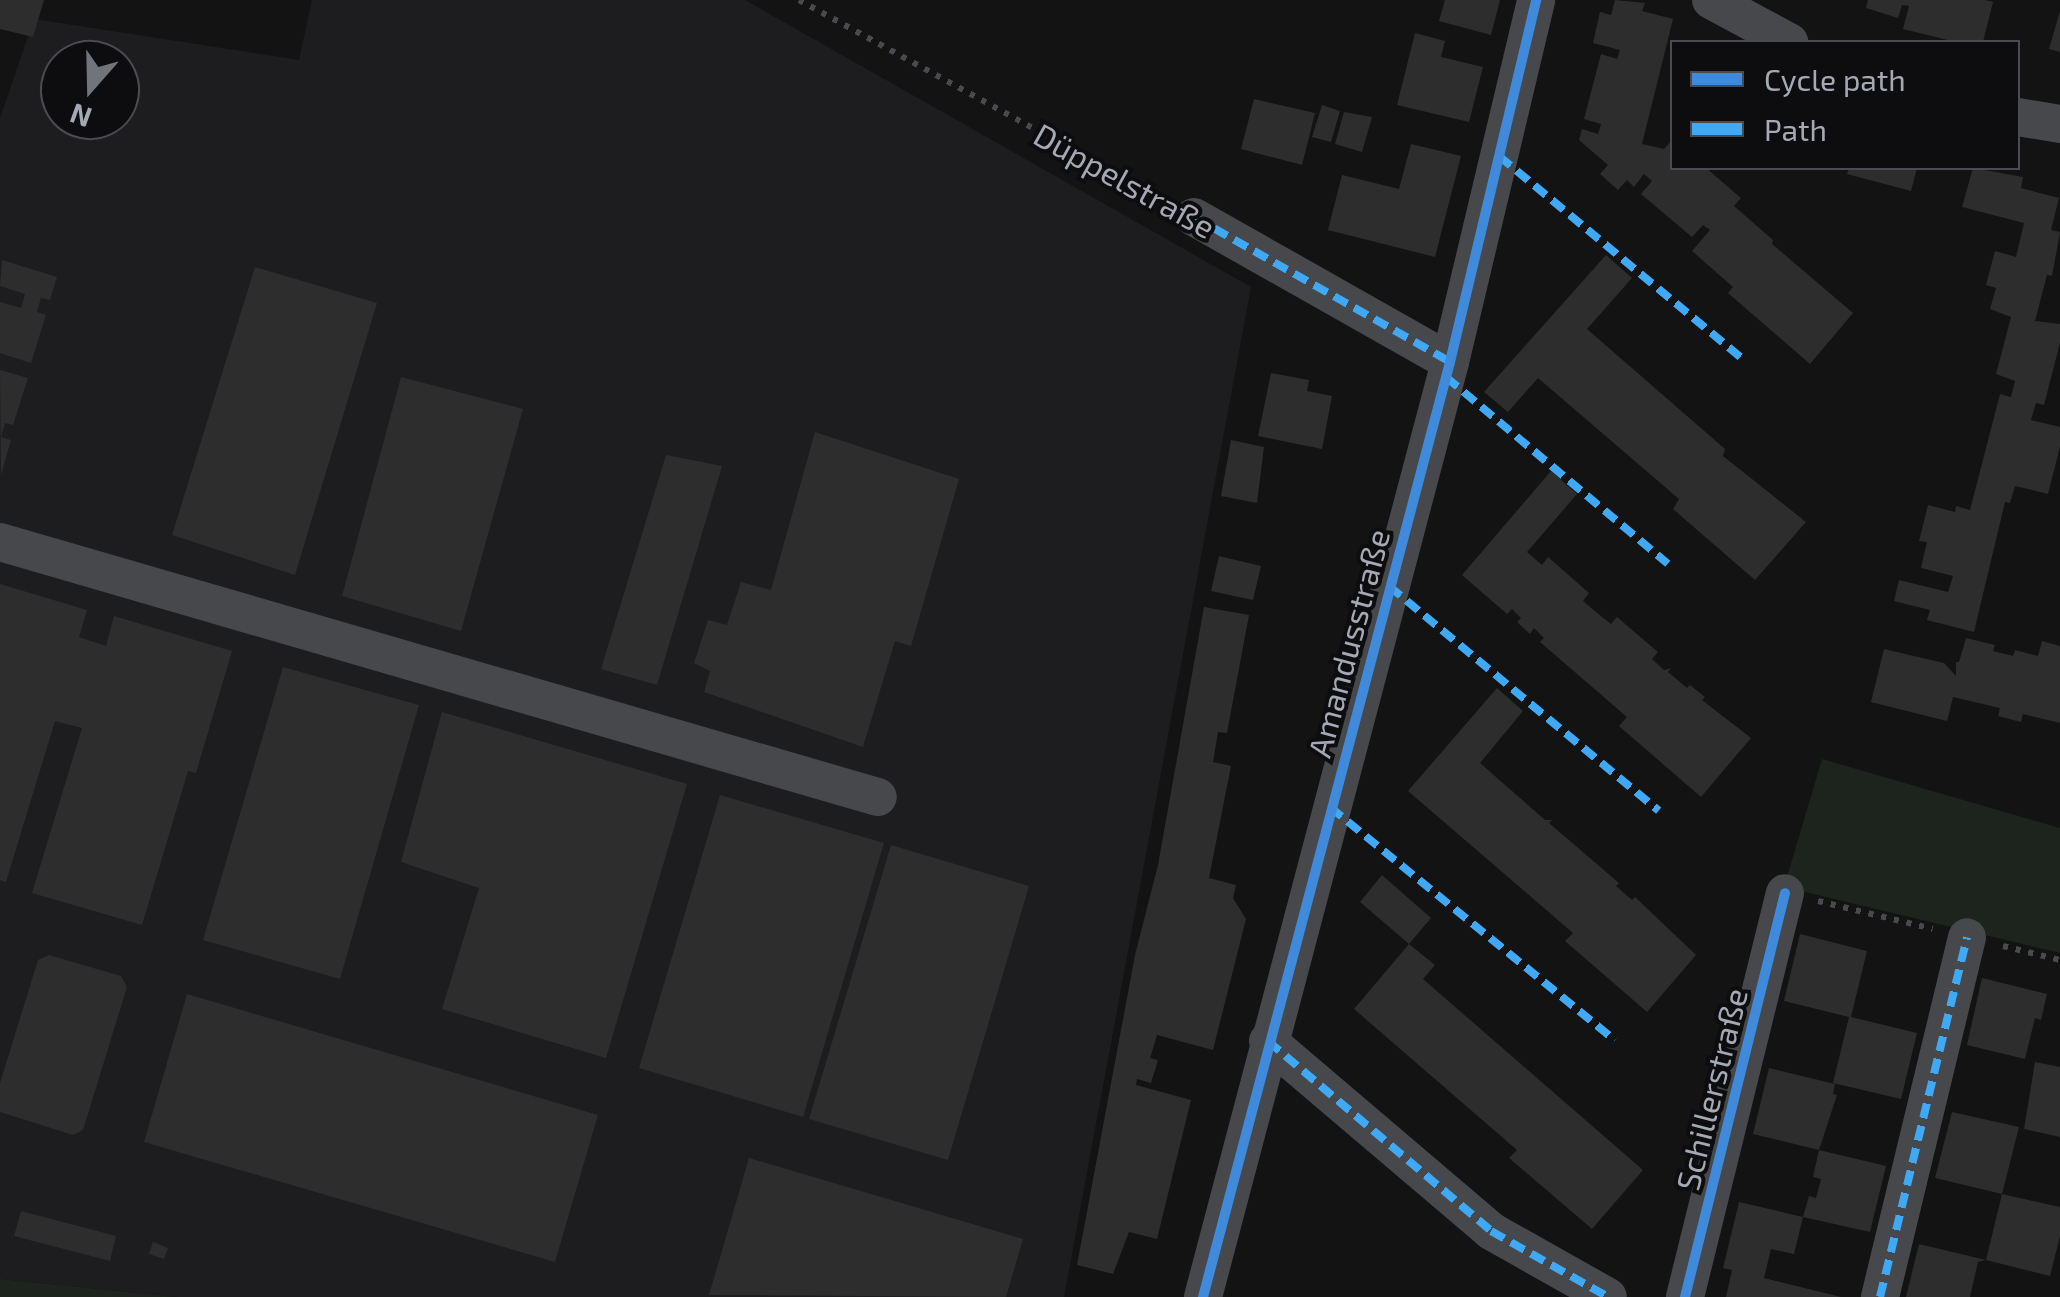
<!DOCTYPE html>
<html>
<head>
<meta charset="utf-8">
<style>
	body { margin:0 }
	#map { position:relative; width:2060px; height:1297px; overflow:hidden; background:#131313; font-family:"Exo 2",sans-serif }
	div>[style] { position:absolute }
	.built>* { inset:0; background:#1d1d1f }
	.green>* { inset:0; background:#1d231d }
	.building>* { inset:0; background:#2d2d2e }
	.path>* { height:6px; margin-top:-3px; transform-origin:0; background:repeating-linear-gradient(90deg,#494a4d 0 5px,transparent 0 13px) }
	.minor>* { height:38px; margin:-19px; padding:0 19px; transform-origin:19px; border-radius:19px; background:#47484b }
	.quiet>* { height:8px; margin-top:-4px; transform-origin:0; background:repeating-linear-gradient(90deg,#3fa9f5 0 15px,transparent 0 23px) }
	.cycleway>* { height:10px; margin:-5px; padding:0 5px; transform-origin:5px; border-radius:5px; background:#408adc }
	span { translate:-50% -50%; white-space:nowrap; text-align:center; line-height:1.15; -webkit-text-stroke:8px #0d0d0f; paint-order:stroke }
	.street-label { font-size:32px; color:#a4a9b3 }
	.legend { position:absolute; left:1670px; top:40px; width:350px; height:130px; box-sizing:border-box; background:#0d0d0f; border:2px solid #494b51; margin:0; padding:12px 18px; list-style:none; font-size:30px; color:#a4a9b3 }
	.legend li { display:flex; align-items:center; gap:20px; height:50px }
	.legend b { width:50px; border:2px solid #494b51 }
	.north { position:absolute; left:40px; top:40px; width:100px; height:100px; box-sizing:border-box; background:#0d0d0f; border:2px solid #494b51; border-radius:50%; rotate:200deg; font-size:28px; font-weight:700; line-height:40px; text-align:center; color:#a4a9b3 }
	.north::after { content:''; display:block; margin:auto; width:35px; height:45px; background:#71747b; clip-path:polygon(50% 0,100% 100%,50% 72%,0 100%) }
</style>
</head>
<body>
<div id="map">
	<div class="built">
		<i style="clip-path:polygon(evenodd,312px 0,745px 0,1251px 287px,1064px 1297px,177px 1297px,0 1279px,0 118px,34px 19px,299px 60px,312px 0,60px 60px,120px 60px,120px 120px,60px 120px,60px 60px)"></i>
	</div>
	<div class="green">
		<i style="clip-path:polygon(1822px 759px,2060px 828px,2060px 953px,1784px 887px)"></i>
		<i style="clip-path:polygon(0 1279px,177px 1297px,0 1297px)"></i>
	</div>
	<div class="building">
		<i style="clip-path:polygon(0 0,44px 0,33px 37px,0 29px)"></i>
		<i style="clip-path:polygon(1445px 0,1500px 0,1491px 35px,1439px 21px)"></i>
		<i style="clip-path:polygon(1615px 0,1645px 3px,1642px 11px,1673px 19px,1642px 144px,1664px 149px,1672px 140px,1672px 168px,1706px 168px,1741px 198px,1734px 206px,1773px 240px,1772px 244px,1853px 313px,1810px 364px,1728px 293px,1733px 287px,1692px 251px,1710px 230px,1703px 225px,1692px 237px,1641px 194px,1652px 181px,1644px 174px,1634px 187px,1627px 180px,1618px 190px,1600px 174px,1608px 165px,1579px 140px,1582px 129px,1598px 134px,1601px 124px,1584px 119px,1601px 54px,1617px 59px,1620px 50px,1593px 43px,1600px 12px,1611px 15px)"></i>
		<i style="clip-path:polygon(1868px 0,1985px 0,1993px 2px,1983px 42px,1956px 42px,1903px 29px,1909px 6px,1902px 5px,1898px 18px,1866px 8px)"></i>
		<i style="clip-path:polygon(2060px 11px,2060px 52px,2049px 49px)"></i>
		<i style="clip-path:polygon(1415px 33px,1445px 41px,1441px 57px,1483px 67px,1469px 122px,1397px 105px)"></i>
		<i style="clip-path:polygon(1254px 99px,1315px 113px,1302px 165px,1241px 149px)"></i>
		<i style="clip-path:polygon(1322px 105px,1340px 111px,1331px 142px,1312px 137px)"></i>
		<i style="clip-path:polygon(1344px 112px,1372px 117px,1362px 152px,1335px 144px)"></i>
		<i style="clip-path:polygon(1411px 144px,1461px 156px,1435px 257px,1328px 230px,1342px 175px,1399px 189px)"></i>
		<i style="clip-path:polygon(1849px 168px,1917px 168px,1911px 191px,1847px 174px)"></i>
		<i style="clip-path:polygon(1973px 168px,2023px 177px,2021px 188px,2059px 198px,2051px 230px,2060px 232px,2052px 276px,2047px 275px,2035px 321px,2060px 324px,2060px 343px,2044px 405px,2036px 403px,2031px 420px,2060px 427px,2060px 447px,2048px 494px,2015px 486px,2010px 503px,2005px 502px,1974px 632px,1927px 620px,1930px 610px,1894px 601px,1899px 580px,1948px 592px,1953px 576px,1921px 568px,1927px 542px,1919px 541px,1928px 505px,1955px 512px,1956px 506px,1970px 510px,2000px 394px,2011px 397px,2015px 381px,1996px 374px,2011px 317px,1990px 309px,1996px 288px,1986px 285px,1995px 251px,2016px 257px,2024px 223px,1962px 207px)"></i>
		<i style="clip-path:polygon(1606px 255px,1632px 278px,1587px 329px,1725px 449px,1723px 456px,1806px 522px,1755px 580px,1673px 509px,1679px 499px,1538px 378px,1508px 412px,1484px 392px)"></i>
		<i style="clip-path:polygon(2px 260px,57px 277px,50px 300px,41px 298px,37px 312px,46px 315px,31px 363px,0 353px,0 302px,21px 308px,25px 294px,0 286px)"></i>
		<i style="clip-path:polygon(255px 267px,377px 303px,295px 575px,172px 535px)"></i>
		<i style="clip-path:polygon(0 370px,28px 378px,13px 425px,5px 423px,1px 437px,11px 440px,1px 475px)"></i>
		<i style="clip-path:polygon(1271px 373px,1309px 380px,1307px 391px,1332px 396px,1322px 449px,1258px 436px)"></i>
		<i style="clip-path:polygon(401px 377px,523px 409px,461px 631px,342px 596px)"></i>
		<i style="clip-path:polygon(815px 432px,959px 479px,911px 646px,895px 641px,863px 747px,704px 692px,710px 671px,694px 663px,708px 620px,727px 625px,741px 582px,771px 590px)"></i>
		<i style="clip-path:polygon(1231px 440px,1264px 447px,1257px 503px,1221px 496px)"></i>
		<i style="clip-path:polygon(666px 455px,722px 466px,657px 685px,601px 669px)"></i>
		<i style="clip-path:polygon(1551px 471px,1577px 494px,1527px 552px,1542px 565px,1548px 557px,1589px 593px,1583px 601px,1596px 612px,1611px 624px,1617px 617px,1658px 652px,1652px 659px,1664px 670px,1671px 668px,1668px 672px,1687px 688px,1690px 685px,1705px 697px,1702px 700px,1751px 738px,1701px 797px,1619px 726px,1627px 717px,1540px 642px,1544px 638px,1534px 628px,1530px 634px,1517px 622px,1521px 618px,1512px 609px,1507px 614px,1462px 575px)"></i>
		<i style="clip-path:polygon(1219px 556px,1261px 566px,1253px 600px,1211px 591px)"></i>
		<i style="clip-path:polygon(0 584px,87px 610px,79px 637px,106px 646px,114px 616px,232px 651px,196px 773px,188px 771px,142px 925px,32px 893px,82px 728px,55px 721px,6px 882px,0 880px)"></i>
		<i style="clip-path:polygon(1204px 607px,1249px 615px,1227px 733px,1218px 732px,1213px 762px,1231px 766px,1209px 878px,1236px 885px,1233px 898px,1246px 919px,1213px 1050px,1157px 1035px,1150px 1058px,1158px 1060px,1151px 1083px,1137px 1079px,1136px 1085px,1191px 1100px,1157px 1239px,1129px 1232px,1113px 1274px,1077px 1265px,1135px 955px,1158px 865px)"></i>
		<i style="clip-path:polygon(1966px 638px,1995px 645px,1993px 651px,2013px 656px,2015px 650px,2038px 656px,2042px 641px,2060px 646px,2060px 723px,2023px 714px,2021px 722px,1998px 716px,2000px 708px,1953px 697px,1947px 721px,1871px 702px,1884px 649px,1944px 663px,1956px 676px,1956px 662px,1959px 662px)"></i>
		<i style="clip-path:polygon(283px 667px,419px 705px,340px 979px,203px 940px)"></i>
		<i style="clip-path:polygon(1497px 688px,1523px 711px,1480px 763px,1545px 820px,1552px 820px,1549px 823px,1619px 883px,1616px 886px,1632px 900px,1635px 897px,1696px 955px,1647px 1012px,1565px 941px,1573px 933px,1408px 791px)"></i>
		<i style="clip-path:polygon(442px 712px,687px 784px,606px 1058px,442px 1009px,479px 888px,401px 862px)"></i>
		<i style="clip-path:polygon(720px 795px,884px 843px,803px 1117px,639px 1068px)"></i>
		<i style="clip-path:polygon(891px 845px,1029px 886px,948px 1160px,809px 1119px)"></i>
		<i style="clip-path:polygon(1382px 875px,1431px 918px,1409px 944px,1435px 965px,1423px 979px,1643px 1170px,1592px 1229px,1509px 1158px,1517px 1150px,1354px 1009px,1409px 944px,1360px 902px)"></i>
		<i style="clip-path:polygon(1800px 934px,1867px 951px,1851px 1017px,1917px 1033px,1901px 1099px,1833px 1083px,1849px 1017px,1784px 1001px)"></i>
		<i style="clip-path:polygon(49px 955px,121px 976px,127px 987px,83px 1130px,73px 1135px,0 1112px,0 1083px,38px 960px)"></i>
		<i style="clip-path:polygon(1982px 978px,2047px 994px,2041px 1020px,2035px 1018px,2025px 1059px,1967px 1045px)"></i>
		<i style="clip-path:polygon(187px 994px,598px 1115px,555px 1262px,144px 1142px)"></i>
		<i style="clip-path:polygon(2035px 1062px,2060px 1067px,2060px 1137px,2024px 1129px)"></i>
		<i style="clip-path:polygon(1769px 1068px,1835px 1084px,1833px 1094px,1837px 1095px,1819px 1150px,1753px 1134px)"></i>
		<i style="clip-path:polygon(1952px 1112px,2019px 1127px,2002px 1194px,2060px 1207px,2060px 1236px,2050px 1276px,1986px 1260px,2002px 1194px,1935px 1178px)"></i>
		<i style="clip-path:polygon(1819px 1150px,1886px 1166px,1870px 1232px,1803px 1217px,1809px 1196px,1816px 1198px,1821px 1179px,1813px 1177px)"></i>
		<i style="clip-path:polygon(749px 1158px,1023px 1239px,1006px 1297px,709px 1295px)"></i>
		<i style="clip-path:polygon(1739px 1202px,1803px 1217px,1794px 1254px,1771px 1249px,1764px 1278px,1841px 1297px,1726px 1297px,1732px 1270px,1723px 1268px)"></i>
		<i style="clip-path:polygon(21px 1211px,116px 1236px,110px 1261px,14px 1236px)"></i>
		<i style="clip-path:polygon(153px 1242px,168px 1248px,164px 1259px,149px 1254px)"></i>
		<i style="clip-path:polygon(1919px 1244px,1986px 1260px,1978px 1262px,1970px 1297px,1906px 1297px)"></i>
	</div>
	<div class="path">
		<i style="left:799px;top:0;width:414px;rotate:28.7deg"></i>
		<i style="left:1818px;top:901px;width:118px;rotate:13.7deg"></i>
		<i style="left:2003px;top:946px;width:59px;rotate:13.8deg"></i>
	</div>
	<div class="minor">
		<i style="left:1711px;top:0;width:89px;rotate:28.3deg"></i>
		<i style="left:2018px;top:117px;width:43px;rotate:9.5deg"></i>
		<i style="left:1194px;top:217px;width:294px;rotate:29.5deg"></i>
		<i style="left:0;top:542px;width:914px;rotate:16.2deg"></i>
		<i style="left:1268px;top:1041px;width:293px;rotate:40.4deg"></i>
		<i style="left:1491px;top:1231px;width:134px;rotate:29.4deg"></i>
		<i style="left:1203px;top:1297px;width:967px;rotate:-75.2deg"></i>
		<i style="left:1450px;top:362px;width:372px;rotate:-76.6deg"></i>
		<i style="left:1685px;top:1297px;width:416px;rotate:-76.1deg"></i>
		<i style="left:1880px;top:1297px;width:370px;rotate:-76.4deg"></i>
	</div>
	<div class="quiet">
		<i style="left:1499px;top:156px;width:317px;rotate:39.8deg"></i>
		<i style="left:1194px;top:217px;width:294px;rotate:29.5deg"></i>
		<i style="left:1446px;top:377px;width:290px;rotate:40.1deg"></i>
		<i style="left:1389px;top:586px;width:351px;rotate:39.8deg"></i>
		<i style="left:1330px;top:807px;width:368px;rotate:39.3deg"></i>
		<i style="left:1268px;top:1041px;width:293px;rotate:40.4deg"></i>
		<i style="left:1491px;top:1231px;width:134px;rotate:29.4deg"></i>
		<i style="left:1880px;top:1297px;width:370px;rotate:-76.4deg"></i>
	</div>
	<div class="cycleway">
		<i style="left:1203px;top:1297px;width:967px;rotate:-75.2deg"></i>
		<i style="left:1450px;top:362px;width:372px;rotate:-76.6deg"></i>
		<i style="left:1685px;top:1297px;width:416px;rotate:-76.1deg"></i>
	</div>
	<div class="street-label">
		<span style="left:1125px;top:180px;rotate:29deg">Düppelstraße</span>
		<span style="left:1348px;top:643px;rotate:-75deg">Amandusstraße</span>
		<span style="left:1711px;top:1089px;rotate:-76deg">Schillerstraße</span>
	</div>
	<ul class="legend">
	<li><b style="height:12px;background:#408adc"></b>Cycle path</li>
	<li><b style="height:12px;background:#3fa9f5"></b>Path</li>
	</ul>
	<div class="north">N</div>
</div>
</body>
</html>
